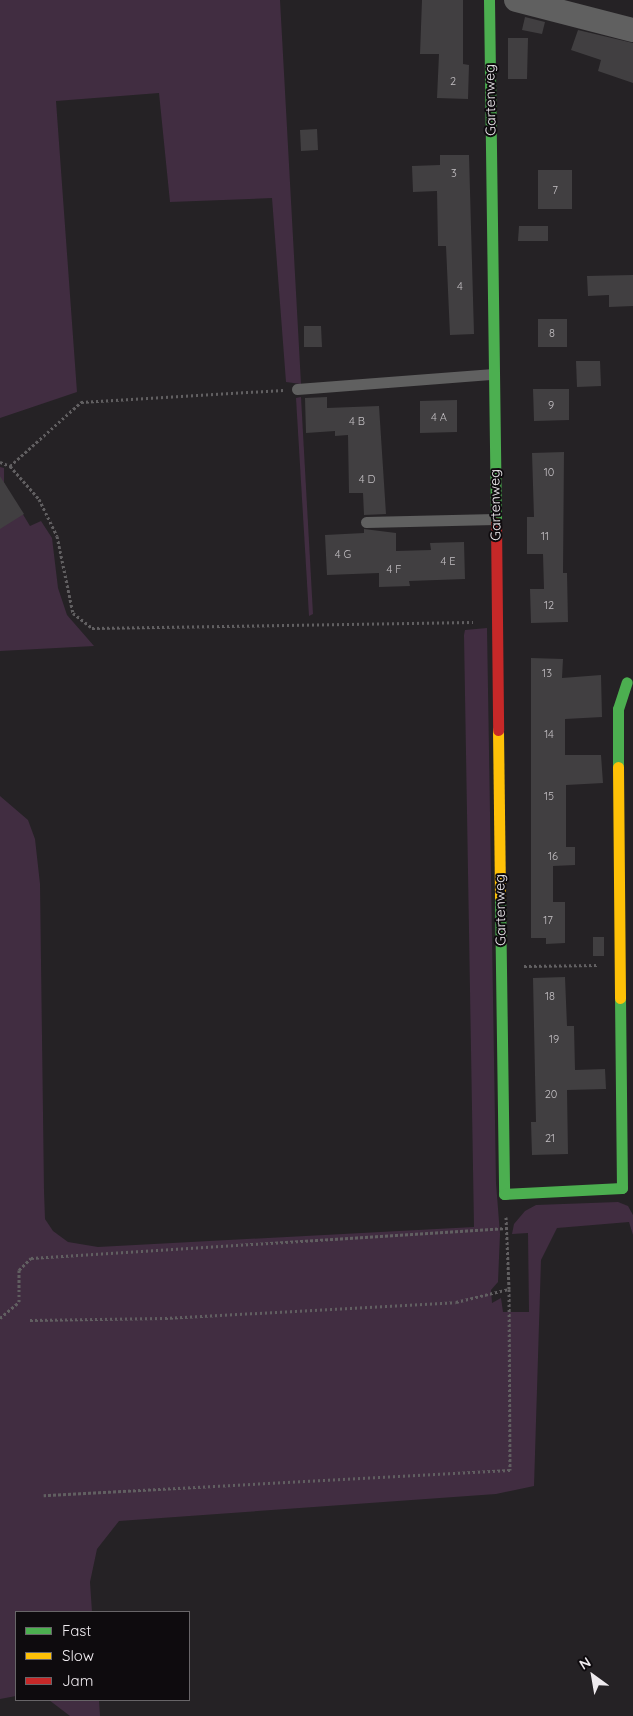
<!DOCTYPE html>
<html>
<head>
<meta charset="utf-8">
<style>
	body { margin:0 }
	#map { position:relative; width:633px; height:1716px; overflow:hidden; background:#252225; font-family:Quicksand,sans-serif }
	div>[style] { position:absolute }
	.green>* { inset:0; background:#412d41 }
	.building>* { inset:0; background:#413f41 }
	.path>* { height:3px; margin-top:-1.5px; transform-origin:0; background:repeating-linear-gradient(90deg,#615f61 0 2.5px,transparent 0 5px) }
	.lane>* { height:11px; margin:-5.5px; padding:0 5.5px; transform-origin:5.5px; border-radius:5.5px; background:#606060 }
	.street>* { height:24px; margin:-12px; padding:0 12px; transform-origin:12px; border-radius:12px; background:#606060 }
	.fast>* { height:11px; margin:-5.5px; padding:0 5.5px; transform-origin:5.5px; border-radius:5.5px; background:#4caf50 }
	.slow>* { height:11px; margin:-5.5px; padding:0 5.5px; transform-origin:5.5px; border-radius:5.5px; background:#ffc107 }
	.jam>* { height:11px; margin:-5.5px; padding:0 5.5px; transform-origin:5.5px; border-radius:5.5px; background:#c62828 }
	span { translate:-50% -50%; white-space:nowrap; text-align:center; line-height:1.15; -webkit-text-stroke:4px #0e0b0e; paint-order:stroke }
	.number-label { font-size:11px; color:#c4c0c4 }
	.number-label span { -webkit-text-stroke-width:0 }
	.street-label { font-size:14px; color:#efebef }
	.legend { position:absolute; left:15px; top:1611px; width:175px; height:90px; box-sizing:border-box; background:#0e0b0e; border:1px solid #686568; margin:0; padding:6px 9px; list-style:none; font-size:15px; color:#efebef }
	.legend li { display:flex; align-items:center; gap:10px; height:25px }
	.legend b { width:25px; border:1px solid #686568 }
	.north { position:absolute; left:568px; top:1651px; width:50px; height:50px; -webkit-text-stroke:4px #0e0b0e; paint-order:stroke; rotate:328deg; font-size:14px; font-weight:700; line-height:20px; text-align:center; color:#efebef }
	.north::after { content:''; display:block; margin:auto; width:18px; height:22px; background:#efebef; clip-path:polygon(50% 0,100% 100%,50% 72%,0 100%) }
</style>
</head>
<body>
<div id="map">
	<div class="green">
		<i style="clip-path:polygon(0 0,280px 0,301px 384px,286px 382px,272px 198px,170px 202px,159px 93px,56px 101px,77px 392px,0 418px)"></i>
		<i style="clip-path:polygon(301px 397px,313px 614px,309px 616px,296px 398px)"></i>
		<i style="clip-path:polygon(0 467px,4px 468px,4px 483px,30px 526px,41px 521px,52px 538px,58px 588px,67px 615px,94px 646px,0 651px)"></i>
		<i style="clip-path:polygon(487px 628px,496px 1183px,500px 1234px,498px 1282px,491px 1290px,492px 1303px,501px 1298px,503px 1312px,529px 1312px,528px 1233px,512px 1234px,514px 1224px,525px 1211px,536px 1205px,618px 1202px,628px 1206px,633px 1215px,633px 1235px,629px 1222px,557px 1228px,541px 1260px,534px 1486px,496px 1494px,119px 1521px,97px 1549px,90px 1582px,92px 1612px,16px 1612px,16px 1696px,0 1699px,0 796px,28px 820px,35px 839px,40px 884px,44px 1191px,45px 1219px,53px 1231px,68px 1242px,98px 1247px,474px 1227px,464px 635px,465px 630px)"></i>
		<i style="clip-path:polygon(49px 1700px,99px 1700px,100px 1716px,70px 1716px)"></i>
	</div>
	<div class="building">
		<i style="clip-path:polygon(422px 0,463px 0,463px 64px,469px 65px,468px 99px,437px 98px,439px 54px,420px 54px)"></i>
		<i style="clip-path:polygon(525px 17px,545px 22px,542px 34px,522px 30px)"></i>
		<i style="clip-path:polygon(578px 30px,633px 43px,633px 83px,598px 71px,601px 60px,571px 50px)"></i>
		<i style="clip-path:polygon(508px 38px,528px 38px,527px 79px,508px 79px)"></i>
		<i style="clip-path:polygon(317px 129px,318px 150px,301px 151px,300px 130px)"></i>
		<i style="clip-path:polygon(440px 155px,469px 155px,474px 334px,450px 335px,446px 246px,438px 246px,437px 191px,413px 192px,412px 166px,440px 165px)"></i>
		<i style="clip-path:polygon(538px 170px,572px 170px,572px 209px,538px 209px)"></i>
		<i style="clip-path:polygon(519px 226px,548px 226px,548px 241px,518px 241px)"></i>
		<i style="clip-path:polygon(633px 275px,633px 306px,609px 307px,609px 295px,588px 296px,587px 276px)"></i>
		<i style="clip-path:polygon(538px 319px,567px 319px,567px 347px,538px 347px)"></i>
		<i style="clip-path:polygon(304px 326px,321px 326px,322px 347px,304px 347px)"></i>
		<i style="clip-path:polygon(576px 361px,600px 361px,601px 386px,577px 387px)"></i>
		<i style="clip-path:polygon(533px 389px,569px 389px,569px 420px,534px 421px)"></i>
		<i style="clip-path:polygon(327px 397px,327px 408px,379px 406px,386px 514px,364px 515px,363px 493px,349px 493px,348px 435px,335px 436px,335px 431px,306px 433px,305px 398px)"></i>
		<i style="clip-path:polygon(457px 400px,457px 432px,420px 433px,420px 401px)"></i>
		<i style="clip-path:polygon(564px 452px,563px 573px,567px 573px,568px 622px,531px 623px,530px 589px,544px 589px,543px 554px,527px 554px,527px 517px,534px 517px,532px 453px)"></i>
		<i style="clip-path:polygon(0 476px,24px 514px,0 529px)"></i>
		<i style="clip-path:polygon(364px 529px,396px 533px,396px 551px,431px 550px,430px 543px,464px 542px,465px 579px,409px 581px,410px 586px,379px 587px,379px 573px,327px 575px,325px 535px,364px 533px)"></i>
		<i style="clip-path:polygon(531px 658px,563px 659px,562px 678px,601px 675px,602px 717px,565px 719px,565px 755px,601px 755px,603px 783px,566px 785px,566px 847px,575px 847px,575px 865px,553px 866px,553px 902px,565px 902px,565px 943px,546px 944px,546px 938px,531px 938px)"></i>
		<i style="clip-path:polygon(593px 937px,604px 937px,604px 956px,593px 956px)"></i>
		<i style="clip-path:polygon(565px 977px,567px 1026px,574px 1026px,575px 1070px,605px 1069px,606px 1089px,567px 1090px,568px 1154px,532px 1155px,531px 1122px,536px 1122px,533px 978px)"></i>
	</div>
	<div class="path">
		<i style="left:0;top:462px;width:11px;rotate:22deg"></i>
		<i style="left:10px;top:466px;width:44px;rotate:48.7deg"></i>
		<i style="left:39px;top:499px;width:41px;rotate:64.1deg"></i>
		<i style="left:57px;top:536px;width:79px;rotate:78.3deg"></i>
		<i style="left:73px;top:613px;width:24px;rotate:38deg"></i>
		<i style="left:92px;top:628px;width:381px;rotate:-0.9deg"></i>
		<i style="left:10px;top:466px;width:96px;rotate:-42deg"></i>
		<i style="left:81px;top:402px;width:203px;rotate:-3.4deg"></i>
		<i style="left:524px;top:966px;width:74px;rotate:-0.8deg"></i>
		<i style="left:506px;top:1217px;width:72px;rotate:87.6deg"></i>
		<i style="left:0;top:1318px;width:25px;rotate:-40deg"></i>
		<i style="left:19px;top:1302px;width:32px;rotate:-90deg"></i>
		<i style="left:19px;top:1270px;width:17px;rotate:-45deg"></i>
		<i style="left:31px;top:1258px;width:477px;rotate:-3.6deg"></i>
		<i style="left:30px;top:1320px;width:135px;rotate:-0.8deg"></i>
		<i style="left:165px;top:1318px;width:291px;rotate:-3.1deg"></i>
		<i style="left:456px;top:1302px;width:55px;rotate:-13.8deg"></i>
		<i style="left:509px;top:1289px;width:181px;rotate:89.7deg"></i>
		<i style="left:510px;top:1470px;width:467px;rotate:176.9deg"></i>
	</div>
	<div class="lane">
		<i style="left:297px;top:389px;width:197px;rotate:-4.4deg"></i>
		<i style="left:366px;top:522px;width:129px;rotate:-1.3deg"></i>
	</div>
	<div class="street">
		<i style="left:516px;top:0;width:121px;rotate:14.4deg"></i>
	</div>
	<div class="fast">
		<i style="left:489px;top:0;width:523px;rotate:89.23deg"></i>
		<i style="left:618px;top:767px;width:58px;rotate:-90deg"></i>
		<i style="left:618px;top:709px;width:28px;rotate:-72deg"></i>
		<i style="left:500px;top:897px;width:297px;rotate:89.2deg"></i>
		<i style="left:504px;top:1194px;width:118px;rotate:-2.9deg"></i>
		<i style="left:622px;top:1188px;width:190px;rotate:-90.6deg"></i>
	</div>
	<div class="slow">
		<i style="left:498px;top:730px;width:167px;rotate:89.3deg"></i>
		<i style="left:618px;top:767px;width:231px;rotate:89.5deg"></i>
	</div>
	<div class="jam">
		<i style="left:496px;top:523px;width:207px;rotate:89.4deg"></i>
	</div>
	<div class="number-label">
		<span style="left:453px;top:81px">2</span>
		<span style="left:454px;top:173px">3</span>
		<span style="left:555px;top:190px">7</span>
		<span style="left:460px;top:286px">4</span>
		<span style="left:552px;top:333px">8</span>
		<span style="left:551px;top:405px">9</span>
		<span style="left:439px;top:417px">4 A</span>
		<span style="left:357px;top:421px">4 B</span>
		<span style="left:549px;top:472px">10</span>
		<span style="left:367px;top:479px">4 D</span>
		<span style="left:545px;top:536px">11</span>
		<span style="left:343px;top:554px">4 G</span>
		<span style="left:448px;top:561px">4 E</span>
		<span style="left:394px;top:569px">4 F</span>
		<span style="left:549px;top:605px">12</span>
		<span style="left:547px;top:673px">13</span>
		<span style="left:549px;top:734px">14</span>
		<span style="left:549px;top:796px">15</span>
		<span style="left:553px;top:856px">16</span>
		<span style="left:548px;top:920px">17</span>
		<span style="left:550px;top:996px">18</span>
		<span style="left:554px;top:1039px">19</span>
		<span style="left:551px;top:1094px">20</span>
		<span style="left:550px;top:1138px">21</span>
	</div>
	<div class="street-label">
		<span style="left:490px;top:100px;rotate:-91deg">Gartenweg</span>
		<span style="left:495px;top:505px;rotate:-91deg">Gartenweg</span>
		<span style="left:500px;top:910px;rotate:-91deg">Gartenweg</span>
	</div>
	<ul class="legend">
	<li><b style="height:6px;background:#4caf50"></b>Fast</li>
	<li><b style="height:6px;background:#ffc107"></b>Slow</li>
	<li><b style="height:6px;background:#c62828"></b>Jam</li>
	</ul>
	<div class="north">N</div>
</div>
</body>
</html>
